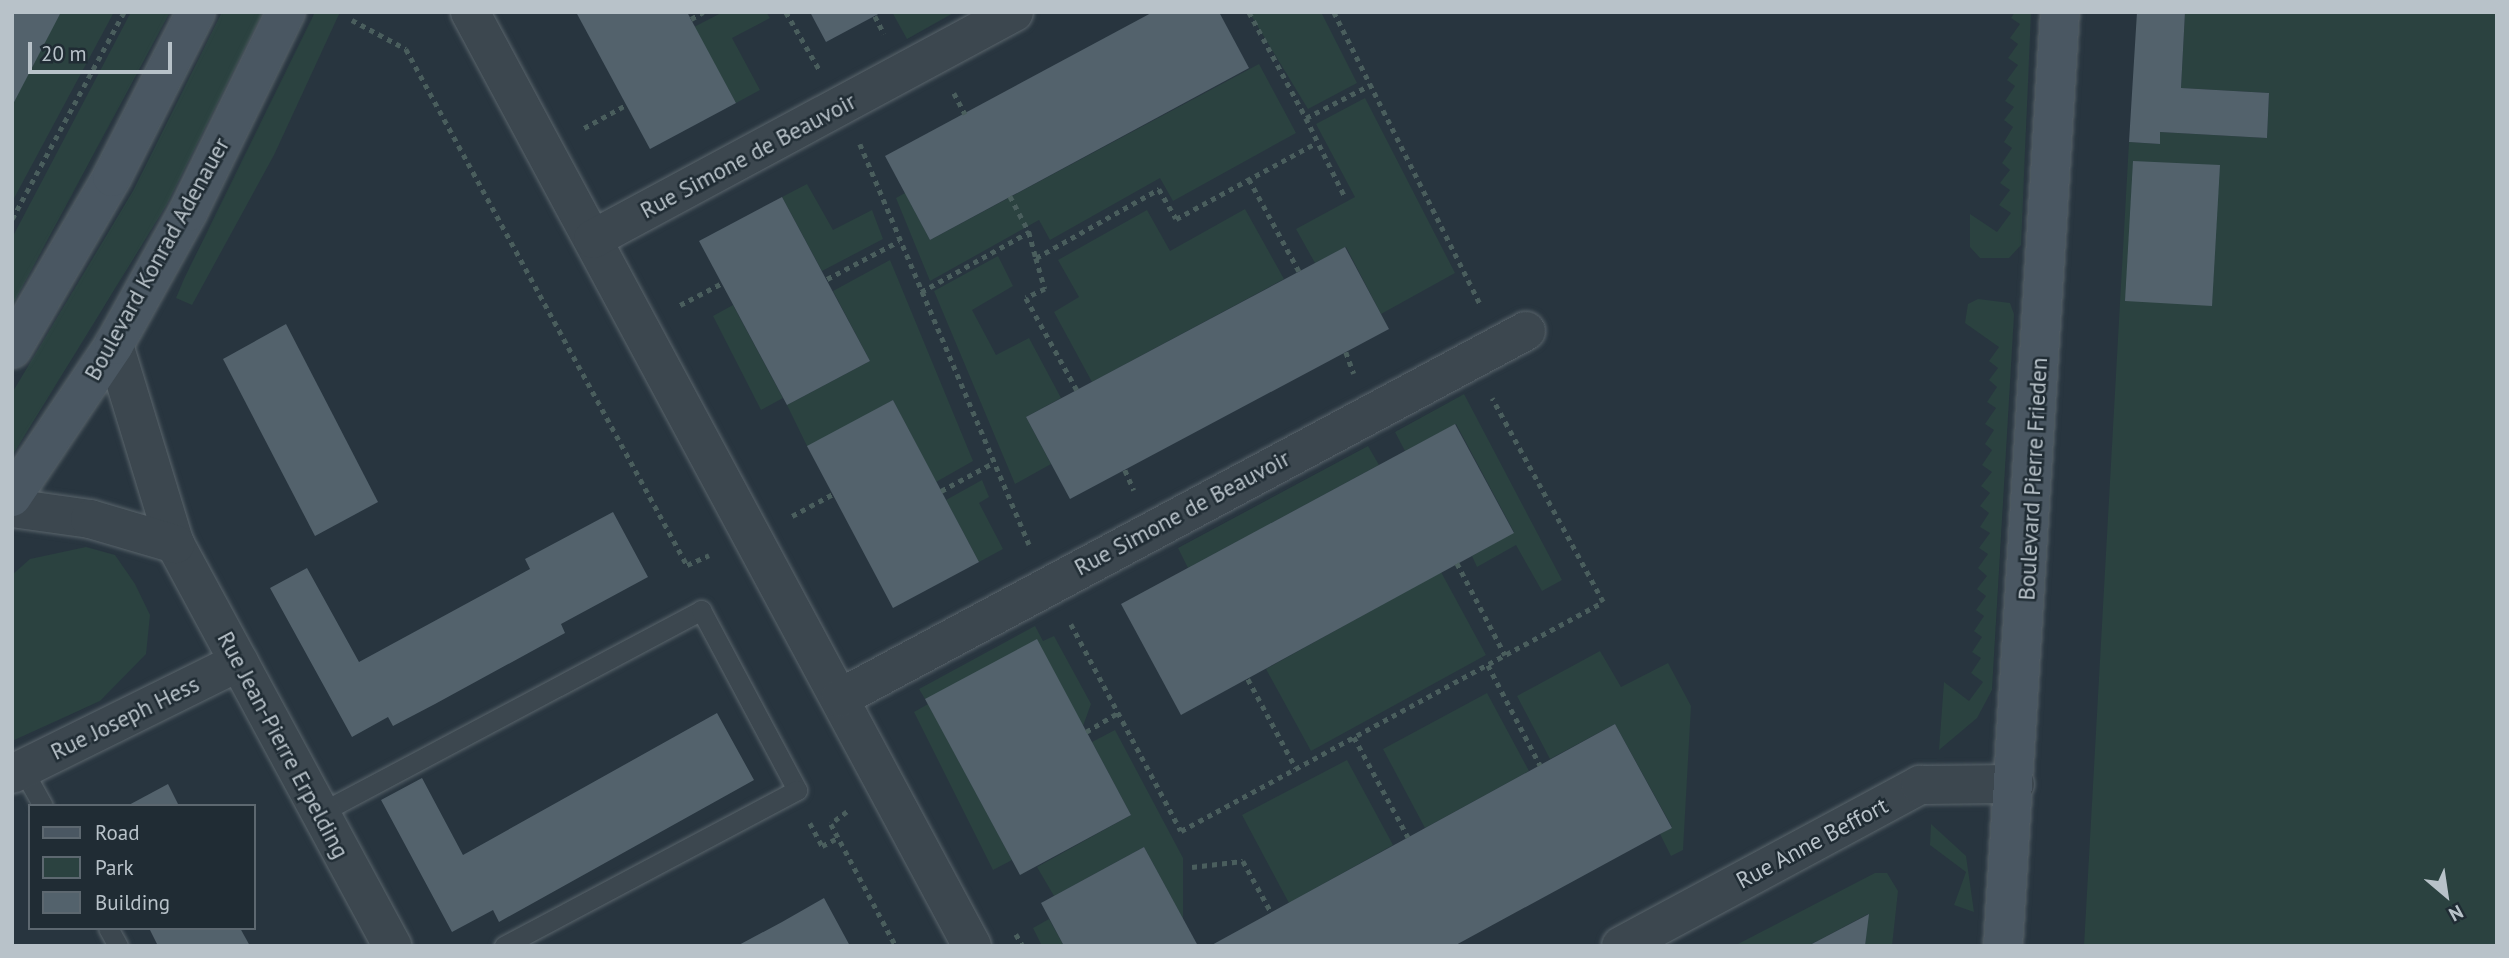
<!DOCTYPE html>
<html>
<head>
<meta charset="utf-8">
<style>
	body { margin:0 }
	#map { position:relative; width:2509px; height:958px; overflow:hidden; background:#28353f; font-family:"PT Sans",sans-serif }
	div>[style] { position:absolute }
	.green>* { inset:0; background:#2b4240 }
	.building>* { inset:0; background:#53626c }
	.path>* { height:4.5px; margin-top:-2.25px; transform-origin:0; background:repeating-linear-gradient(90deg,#4a5e5d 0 5px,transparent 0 10px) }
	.roads { filter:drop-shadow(0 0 2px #5a656c) drop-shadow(0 0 2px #5a656c) }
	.service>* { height:19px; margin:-9.5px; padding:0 9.5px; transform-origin:9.5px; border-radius:9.5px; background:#3c474f }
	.minor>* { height:38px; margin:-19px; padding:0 19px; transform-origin:19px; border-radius:19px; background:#3c474f }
	.secondary>* { height:38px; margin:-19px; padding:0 19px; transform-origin:19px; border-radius:19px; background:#4a5762 }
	span { translate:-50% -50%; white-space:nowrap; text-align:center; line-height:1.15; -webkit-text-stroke:5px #202c34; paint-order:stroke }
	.street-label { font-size:23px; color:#b8c2c9 }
	.frame { position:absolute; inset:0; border:14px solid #b8c2c9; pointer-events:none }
	.legend { position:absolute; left:28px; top:804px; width:228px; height:126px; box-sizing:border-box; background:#202c34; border:2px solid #5d6870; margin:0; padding:9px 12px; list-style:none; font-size:21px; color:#b8c2c9 }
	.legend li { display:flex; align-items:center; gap:14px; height:35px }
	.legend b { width:35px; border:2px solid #5d6870 }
	.north { position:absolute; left:2411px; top:860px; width:70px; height:70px; -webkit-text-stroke:5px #202c34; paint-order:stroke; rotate:151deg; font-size:19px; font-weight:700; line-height:28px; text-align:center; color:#b8c2c9 }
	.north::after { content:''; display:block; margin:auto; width:24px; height:32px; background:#b8c2c9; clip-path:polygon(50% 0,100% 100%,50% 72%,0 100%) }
	.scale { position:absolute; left:28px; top:42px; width:144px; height:32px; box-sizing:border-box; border:4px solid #b8c2c9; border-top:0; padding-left:9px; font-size:21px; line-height:24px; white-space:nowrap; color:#b8c2c9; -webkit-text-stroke:5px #202c34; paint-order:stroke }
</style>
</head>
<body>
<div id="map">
	<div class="green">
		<i style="clip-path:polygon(12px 12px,114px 12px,12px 202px)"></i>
		<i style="clip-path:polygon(131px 12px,170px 12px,12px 306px,12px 238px)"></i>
		<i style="clip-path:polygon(222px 12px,263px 12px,167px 204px,12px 456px,12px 393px,133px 191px)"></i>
		<i style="clip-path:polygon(315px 12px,340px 12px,274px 155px,192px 305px,176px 298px,184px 279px)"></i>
		<i style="clip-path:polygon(723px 12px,766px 12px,770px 18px,732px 38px,760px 90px,736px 103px,694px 27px)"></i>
		<i style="clip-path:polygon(892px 12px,955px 12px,907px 39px)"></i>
		<i style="clip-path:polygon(1249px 12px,1321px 12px,1357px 83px,1308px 109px)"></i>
		<i style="clip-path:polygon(2015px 12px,2031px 12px,2021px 245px,2009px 258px,1980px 258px,1970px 247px,1970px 214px,1997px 232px,2011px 213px,1999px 205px,2010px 190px,2000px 183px,2010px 170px,2002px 163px,2012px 148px,2004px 142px,2013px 127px,2004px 120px,2014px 107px,2005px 101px,2015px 86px,2007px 80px,2018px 65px,2008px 58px,2018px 44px,2010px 38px,2020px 24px,2011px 18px)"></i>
		<i style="clip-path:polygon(2185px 12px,2497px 12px,2497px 946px,2084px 946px,2129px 142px,2159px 144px,2160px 132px,2267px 138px,2269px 93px,2181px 88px)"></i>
		<i style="clip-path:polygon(1259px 64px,1296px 133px,1173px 201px,1160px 178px,1050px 240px,1039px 220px,930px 281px,896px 198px,905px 193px,930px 240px)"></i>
		<i style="clip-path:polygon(1365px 98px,1455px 273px,1381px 314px,1346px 247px,1315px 263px,1296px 229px,1355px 197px,1316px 124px)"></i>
		<i style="clip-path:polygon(807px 184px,833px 230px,872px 210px,883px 239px,822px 271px,782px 197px)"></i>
		<i style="clip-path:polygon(1245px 209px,1284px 279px,1092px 382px,1054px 312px,1079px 297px,1058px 260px,1147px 210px,1170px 251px)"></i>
		<i style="clip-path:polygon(998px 256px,1013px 286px,972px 310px,996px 355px,1029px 338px,1061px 398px,1026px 417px,1051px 464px,1015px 484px,934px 291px)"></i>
		<i style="clip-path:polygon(890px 260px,973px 461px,936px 482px,893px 400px,808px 448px,787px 405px,870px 361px,833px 291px)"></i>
		<i style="clip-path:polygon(1978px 299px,2010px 303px,2014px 314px,1992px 690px,1977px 718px,1939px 750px,1944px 682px,1969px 701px,1983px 682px,1971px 673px,1981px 658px,1972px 652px,1982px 637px,1974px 631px,1984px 616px,1976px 610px,1986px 596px,1977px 589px,1987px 576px,1978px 568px,1988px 554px,1979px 548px,1990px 533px,1980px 527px,1989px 513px,1980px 506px,1990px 493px,1981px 486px,1992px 472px,1982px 465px,1992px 450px,1985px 444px,1994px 430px,1985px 424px,1996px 408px,1987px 402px,1997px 387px,1989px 380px,1998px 368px,1989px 361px,1999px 347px,1965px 323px,1968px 304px)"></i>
		<i style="clip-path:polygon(733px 305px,783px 398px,761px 410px,713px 316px)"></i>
		<i style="clip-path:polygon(1464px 394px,1562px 580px,1542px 591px,1516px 545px,1477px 567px,1472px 556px,1514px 532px,1456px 424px,1405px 451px,1395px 432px)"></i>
		<i style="clip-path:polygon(1368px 446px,1379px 465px,1188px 568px,1178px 548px)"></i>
		<i style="clip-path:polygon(982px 480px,989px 497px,979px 503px,1003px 549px,979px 562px,946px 500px)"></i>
		<i style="clip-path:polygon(86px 547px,115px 555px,135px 584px,150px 615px,146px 654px,100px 701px,12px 741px,12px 575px,30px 559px)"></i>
		<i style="clip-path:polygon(1441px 572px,1486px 655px,1311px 751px,1266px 669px)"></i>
		<i style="clip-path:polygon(1035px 626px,1043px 641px,1054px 636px,1091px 704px,1083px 726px,925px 699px,919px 689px)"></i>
		<i style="clip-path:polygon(1600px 651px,1621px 687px,1668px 663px,1691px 706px,1683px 850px,1671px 856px,1660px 834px,1672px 827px,1615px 724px,1550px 759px,1517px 696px)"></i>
		<i style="clip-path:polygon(1487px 693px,1529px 771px,1425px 828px,1383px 749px)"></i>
		<i style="clip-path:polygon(928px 704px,1012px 860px,993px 870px,914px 712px)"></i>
		<i style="clip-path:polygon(1115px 730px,1183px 858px,1183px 919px,1144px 847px,1054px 896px,1037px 867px,1131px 815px,1092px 742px)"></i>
		<i style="clip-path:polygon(1347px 760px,1393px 845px,1289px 903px,1242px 815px)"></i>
		<i style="clip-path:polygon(1931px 824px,1966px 856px,1974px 912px,1954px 905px,1966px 872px,1930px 845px)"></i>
		<i style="clip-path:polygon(1875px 873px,1887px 873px,1898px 891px,1892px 946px,1865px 946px,1868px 914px,1808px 946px,1734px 946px)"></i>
		<i style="clip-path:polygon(1049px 919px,1064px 946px,1042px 946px,1033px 928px)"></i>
	</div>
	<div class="building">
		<i style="clip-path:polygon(12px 12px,61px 12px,12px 106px)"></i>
		<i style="clip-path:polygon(576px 12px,687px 12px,736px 103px,650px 149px)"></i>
		<i style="clip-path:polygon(810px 12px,882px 12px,826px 42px)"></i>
		<i style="clip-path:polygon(1153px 12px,1219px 12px,1249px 68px,930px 240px,885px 156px)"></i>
		<i style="clip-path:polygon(2137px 12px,2185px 12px,2181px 88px,2269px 93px,2267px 138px,2160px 132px,2160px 144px,2129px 142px)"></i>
		<i style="clip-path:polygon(2133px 161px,2220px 165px,2212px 306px,2125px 301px)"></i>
		<i style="clip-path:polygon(782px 197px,870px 361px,787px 405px,699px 241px)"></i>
		<i style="clip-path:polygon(1345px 247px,1389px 329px,1070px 499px,1026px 417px)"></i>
		<i style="clip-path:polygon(286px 324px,378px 502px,315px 536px,223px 359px)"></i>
		<i style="clip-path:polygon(893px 400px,979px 562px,893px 608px,807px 446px)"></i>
		<i style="clip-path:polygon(1455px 424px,1514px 533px,1181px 715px,1121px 604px)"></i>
		<i style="clip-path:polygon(613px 512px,648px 577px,561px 624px,565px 633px,435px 704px,393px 726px,388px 717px,352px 737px,270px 588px,307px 568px,359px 662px,530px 569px,525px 559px)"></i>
		<i style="clip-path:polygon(1037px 639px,1131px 815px,1020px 875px,925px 699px)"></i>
		<i style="clip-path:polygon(717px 713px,754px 780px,499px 922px,493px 910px,452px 932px,381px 800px,422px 778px,463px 855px)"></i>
		<i style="clip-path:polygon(1615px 724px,1672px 828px,1660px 834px,1454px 946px,1210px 946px)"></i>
		<i style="clip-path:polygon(168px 784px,179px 806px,127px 806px)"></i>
		<i style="clip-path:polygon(1144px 847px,1198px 946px,1064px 946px,1041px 903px)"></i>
		<i style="clip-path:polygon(824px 898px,850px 946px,737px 946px,782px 922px)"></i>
		<i style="clip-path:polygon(1869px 914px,1865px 946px,1808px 946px)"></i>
		<i style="clip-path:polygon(149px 928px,240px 928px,250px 946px,158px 946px)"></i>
	</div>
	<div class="path">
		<i style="left:786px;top:12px;width:66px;rotate:59.9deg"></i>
		<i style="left:1249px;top:12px;width:120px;rotate:61.7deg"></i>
		<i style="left:1306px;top:118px;width:72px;rotate:-27.3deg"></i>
		<i style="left:1334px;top:12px;width:329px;rotate:63.4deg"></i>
		<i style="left:875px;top:16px;width:20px;rotate:63deg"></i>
		<i style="left:691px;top:19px;width:14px;rotate:-30deg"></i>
		<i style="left:352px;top:20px;width:61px;rotate:28.2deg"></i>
		<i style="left:406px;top:49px;width:588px;rotate:61.43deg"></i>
		<i style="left:687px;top:565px;width:24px;rotate:-24deg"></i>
		<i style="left:954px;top:93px;width:24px;rotate:62deg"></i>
		<i style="left:1306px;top:118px;width:88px;rotate:63.7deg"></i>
		<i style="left:584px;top:128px;width:48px;rotate:-28.7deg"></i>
		<i style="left:860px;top:144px;width:435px;rotate:67.1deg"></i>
		<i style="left:1249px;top:179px;width:105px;rotate:61.5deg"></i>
		<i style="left:1010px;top:196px;width:41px;rotate:62.2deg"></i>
		<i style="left:12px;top:219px;width:235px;rotate:-61.6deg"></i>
		<i style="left:1036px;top:258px;width:32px;rotate:74deg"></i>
		<i style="left:1045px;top:289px;width:21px;rotate:155deg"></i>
		<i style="left:1026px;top:298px;width:105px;rotate:61deg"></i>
		<i style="left:827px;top:279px;width:81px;rotate:-27.8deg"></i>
		<i style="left:921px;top:292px;width:124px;rotate:-29.1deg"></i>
		<i style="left:1029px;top:232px;width:27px;rotate:75deg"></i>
		<i style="left:1036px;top:258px;width:141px;rotate:-29.3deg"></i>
		<i style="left:1159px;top:189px;width:34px;rotate:60deg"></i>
		<i style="left:1176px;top:219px;width:159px;rotate:-28.5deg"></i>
		<i style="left:680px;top:305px;width:47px;rotate:-27.6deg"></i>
		<i style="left:1346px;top:352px;width:23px;rotate:70deg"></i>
		<i style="left:1125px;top:470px;width:22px;rotate:66deg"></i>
		<i style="left:941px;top:491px;width:57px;rotate:-28.4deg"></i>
		<i style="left:792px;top:516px;width:47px;rotate:-28.2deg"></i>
		<i style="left:1457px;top:563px;width:104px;rotate:62.4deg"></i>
		<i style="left:1071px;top:624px;width:234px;rotate:62deg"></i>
		<i style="left:1181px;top:831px;width:480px;rotate:-28.5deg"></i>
		<i style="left:1603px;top:602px;width:232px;rotate:-118.6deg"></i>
		<i style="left:1488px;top:665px;width:113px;rotate:62.5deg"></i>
		<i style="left:1248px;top:679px;width:101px;rotate:61.7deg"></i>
		<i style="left:1086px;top:732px;width:37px;rotate:-31deg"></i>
		<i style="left:1354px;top:737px;width:114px;rotate:61.6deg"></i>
		<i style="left:847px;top:812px;width:20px;rotate:143deg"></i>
		<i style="left:831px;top:824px;width:138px;rotate:62deg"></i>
		<i style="left:810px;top:823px;width:26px;rotate:62deg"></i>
		<i style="left:822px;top:846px;width:18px;rotate:-27deg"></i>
		<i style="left:1192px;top:867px;width:51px;rotate:-6.7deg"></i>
		<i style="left:1243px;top:861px;width:58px;rotate:61.2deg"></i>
		<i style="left:1016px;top:934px;width:14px;rotate:60deg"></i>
	</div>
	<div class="roads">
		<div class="service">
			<i style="left:22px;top:768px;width:43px;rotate:61.1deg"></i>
			<i style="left:320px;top:813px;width:432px;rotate:-28deg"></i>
			<i style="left:701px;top:610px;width:204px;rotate:61.9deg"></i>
			<i style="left:797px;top:790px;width:332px;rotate:152deg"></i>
			<i style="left:108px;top:928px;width:21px;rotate:61deg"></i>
		</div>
		<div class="minor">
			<i style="left:470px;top:12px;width:1060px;rotate:61.74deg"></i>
			<i style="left:593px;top:239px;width:478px;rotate:-28.3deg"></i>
			<i style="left:114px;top:345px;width:208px;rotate:73deg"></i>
			<i style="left:175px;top:544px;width:457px;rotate:61.6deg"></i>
			<i style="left:12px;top:508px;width:79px;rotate:8deg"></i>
			<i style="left:90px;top:519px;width:89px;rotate:16.4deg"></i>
			<i style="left:840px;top:698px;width:778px;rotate:-28.15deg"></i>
			<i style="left:12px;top:774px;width:253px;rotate:-26.3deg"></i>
			<i style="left:1621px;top:946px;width:340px;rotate:-28.3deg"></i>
			<i style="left:1920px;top:785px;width:95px;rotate:-0.6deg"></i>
		</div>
		<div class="secondary">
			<i style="left:12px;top:349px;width:199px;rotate:-59.8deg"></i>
			<i style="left:112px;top:177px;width:185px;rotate:-63deg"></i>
			<i style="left:12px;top:497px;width:183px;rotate:-56.1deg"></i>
			<i style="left:114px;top:345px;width:152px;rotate:-60.9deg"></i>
			<i style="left:188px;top:212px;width:223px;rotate:-63.9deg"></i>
			<i style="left:2003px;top:946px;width:936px;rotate:-86.51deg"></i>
		</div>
	</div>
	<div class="street-label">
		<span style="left:748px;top:156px;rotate:-28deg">Rue Simone de Beauvoir</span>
		<span style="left:157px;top:259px;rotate:-61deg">Boulevard Konrad Adenauer</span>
		<span style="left:2033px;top:479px;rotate:-87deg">Boulevard Pierre Frieden</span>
		<span style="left:1182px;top:513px;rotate:-28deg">Rue Simone de Beauvoir</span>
		<span style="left:125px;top:718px;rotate:-26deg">Rue Joseph Hess</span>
		<span style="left:283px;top:745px;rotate:62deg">Rue Jean-Pierre Erpelding</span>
		<span style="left:1812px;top:843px;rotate:-28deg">Rue Anne Beffort</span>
	</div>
	<div class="frame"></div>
	<ul class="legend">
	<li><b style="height:9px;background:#4a5762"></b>Road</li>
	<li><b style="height:19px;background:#2b4240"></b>Park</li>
	<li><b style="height:19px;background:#53626c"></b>Building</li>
	</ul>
	<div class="north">N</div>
	<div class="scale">20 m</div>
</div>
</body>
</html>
